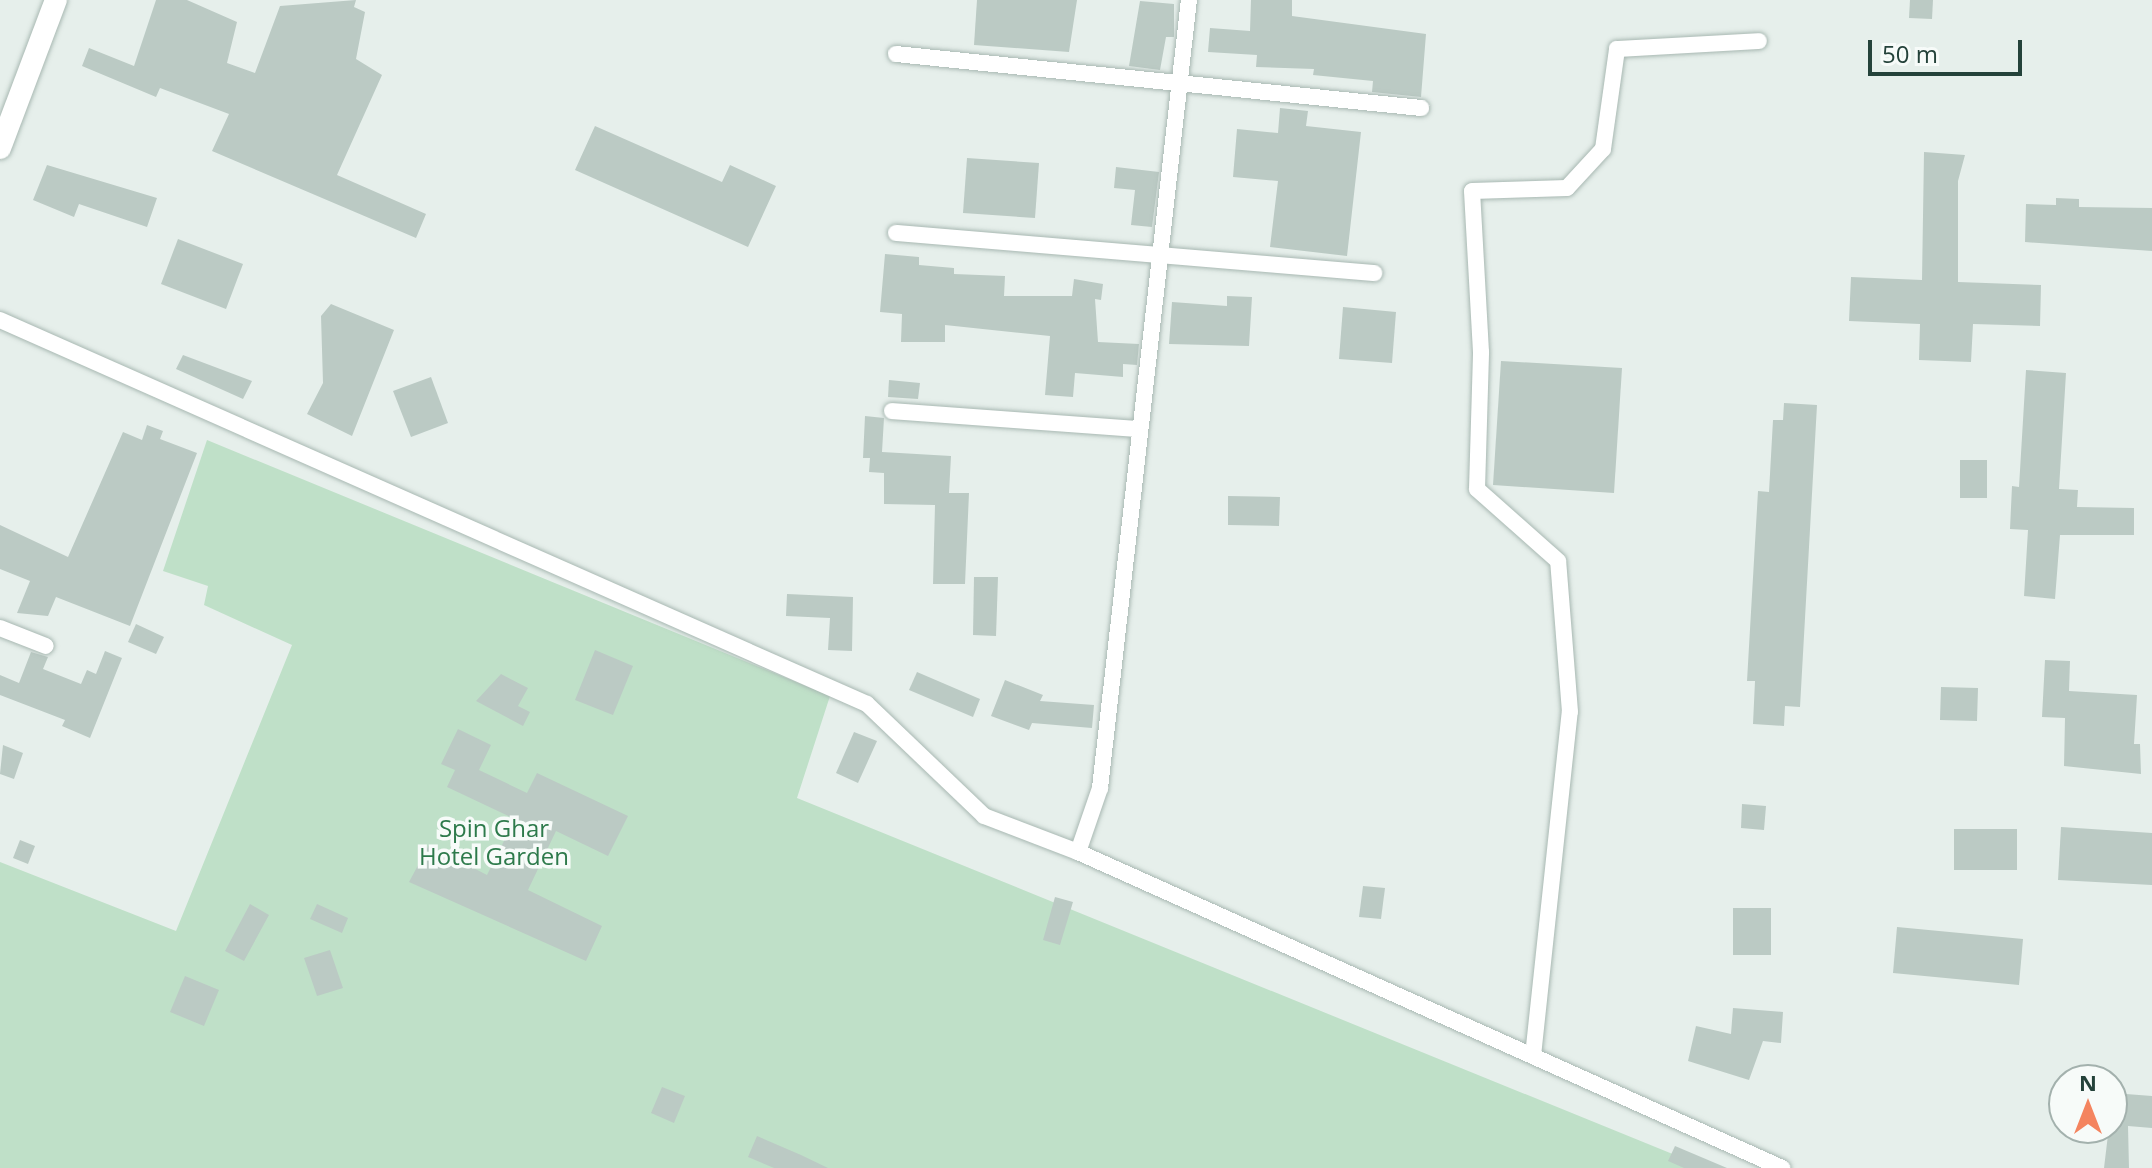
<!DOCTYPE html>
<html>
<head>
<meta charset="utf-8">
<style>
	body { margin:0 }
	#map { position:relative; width:2152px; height:1168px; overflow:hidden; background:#e6efeb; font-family:"Open Sans",sans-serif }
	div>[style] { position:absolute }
	.green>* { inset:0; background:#bfe0c8 }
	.building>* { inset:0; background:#bbcac4 }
	.roads { filter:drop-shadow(0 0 2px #a8b8b2) drop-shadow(0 0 2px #a8b8b2) }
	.minor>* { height:16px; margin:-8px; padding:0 8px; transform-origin:8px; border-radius:8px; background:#fff }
	.tertiary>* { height:22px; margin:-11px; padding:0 11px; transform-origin:11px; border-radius:11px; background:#fff }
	span { translate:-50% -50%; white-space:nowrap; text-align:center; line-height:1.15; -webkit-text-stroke:7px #f7fbf9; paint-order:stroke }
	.park-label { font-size:24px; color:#2d7a4b }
	.north { position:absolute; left:2048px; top:1064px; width:80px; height:80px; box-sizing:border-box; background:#f7fbf9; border:2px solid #a3b1ad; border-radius:50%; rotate:0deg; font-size:22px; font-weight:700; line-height:32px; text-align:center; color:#24423a }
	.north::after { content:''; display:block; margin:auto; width:28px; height:36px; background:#f4845f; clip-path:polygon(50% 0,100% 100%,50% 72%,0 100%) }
	.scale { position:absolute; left:1868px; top:40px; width:154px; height:36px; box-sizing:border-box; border:4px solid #24423a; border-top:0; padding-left:10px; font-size:24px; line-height:28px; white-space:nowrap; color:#24423a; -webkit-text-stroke:6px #f7fbf9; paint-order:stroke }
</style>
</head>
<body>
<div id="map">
	<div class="green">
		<i style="clip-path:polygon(207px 440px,830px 696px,797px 798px,1707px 1168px,0 1168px,0 862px,176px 931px,292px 645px,204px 605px,208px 586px,163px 571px)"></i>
	</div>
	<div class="building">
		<i style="clip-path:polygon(156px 0,187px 0,237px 22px,227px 63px,255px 73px,280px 6px,356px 0,354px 7px,365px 12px,356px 59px,382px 75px,337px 175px,426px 214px,416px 238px,212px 151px,229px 114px,160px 88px,156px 97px,82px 66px,89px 48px,134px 66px)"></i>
		<i style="clip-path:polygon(977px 0,1077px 0,1069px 52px,974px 45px)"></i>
		<i style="clip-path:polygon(1251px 0,1292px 0,1292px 16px,1426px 34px,1421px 97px,1372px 92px,1373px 81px,1313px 75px,1314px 69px,1256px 67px,1257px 55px,1208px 52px,1210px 28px,1250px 31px)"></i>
		<i style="clip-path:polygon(1910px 0,1933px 0,1932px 19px,1909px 18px)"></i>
		<i style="clip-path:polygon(1140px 1px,1174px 4px,1174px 37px,1166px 37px,1160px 70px,1129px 66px)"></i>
		<i style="clip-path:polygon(1280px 108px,1308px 111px,1306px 126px,1361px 132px,1347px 256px,1270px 247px,1278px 181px,1233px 177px,1237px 129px,1278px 133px)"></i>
		<i style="clip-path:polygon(595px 126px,722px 182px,730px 165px,776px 186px,748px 247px,575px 170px)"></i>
		<i style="clip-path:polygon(1924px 152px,1965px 155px,1958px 181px,1958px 282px,2041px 285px,2040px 326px,1973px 324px,1971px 362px,1919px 360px,1920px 324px,1849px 321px,1851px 277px,1922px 280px)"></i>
		<i style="clip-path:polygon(967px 158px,1039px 163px,1035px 218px,963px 213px)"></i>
		<i style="clip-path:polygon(47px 165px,157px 198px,147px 227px,79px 204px,74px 217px,33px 200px)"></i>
		<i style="clip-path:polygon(1116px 167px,1159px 172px,1152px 227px,1131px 225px,1135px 190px,1114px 188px)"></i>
		<i style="clip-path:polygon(2056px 198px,2079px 199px,2079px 207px,2152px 208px,2152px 251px,2025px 242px,2026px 204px,2056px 205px)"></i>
		<i style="clip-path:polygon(178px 239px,243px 264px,226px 309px,161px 284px)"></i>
		<i style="clip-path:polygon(885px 254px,919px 257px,919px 265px,954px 268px,954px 274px,1005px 276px,1004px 296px,1072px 296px,1074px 279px,1103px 284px,1101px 300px,1095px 299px,1098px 342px,1139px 344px,1137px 365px,1123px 364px,1123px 377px,1075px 373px,1073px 397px,1045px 395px,1050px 336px,945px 325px,945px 342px,901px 342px,902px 314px,880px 312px)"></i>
		<i style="clip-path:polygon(1227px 296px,1252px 297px,1249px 346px,1169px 344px,1172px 302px,1227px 306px)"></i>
		<i style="clip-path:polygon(331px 304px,394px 330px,352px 436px,307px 414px,323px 383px,321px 316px)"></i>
		<i style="clip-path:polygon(1343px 307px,1396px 312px,1392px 363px,1339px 359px)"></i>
		<i style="clip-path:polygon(183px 355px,252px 381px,243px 399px,176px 369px)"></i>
		<i style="clip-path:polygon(1501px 361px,1622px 368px,1614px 493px,1493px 485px)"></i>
		<i style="clip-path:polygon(2026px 370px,2066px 373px,2059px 489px,2078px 490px,2077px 507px,2134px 508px,2134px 535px,2060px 535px,2055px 599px,2024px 596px,2028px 530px,2010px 529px,2012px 486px,2019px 487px)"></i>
		<i style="clip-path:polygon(431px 377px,448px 423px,411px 437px,393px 391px)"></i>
		<i style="clip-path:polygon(889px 380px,920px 383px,918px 399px,888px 397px)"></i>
		<i style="clip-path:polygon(1784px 403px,1817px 405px,1800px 707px,1785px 706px,1784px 726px,1753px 724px,1755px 681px,1747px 681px,1758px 491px,1769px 492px,1773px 420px,1783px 420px)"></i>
		<i style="clip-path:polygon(865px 416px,884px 418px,882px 452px,951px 456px,949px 493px,969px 493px,965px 584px,933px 584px,935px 505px,884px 504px,884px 473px,869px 472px,870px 458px,863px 458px)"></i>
		<i style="clip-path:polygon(147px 425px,163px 431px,160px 439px,197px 453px,130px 626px,56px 597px,48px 616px,17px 613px,30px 581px,0 569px,0 525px,68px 557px,123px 432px,142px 440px)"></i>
		<i style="clip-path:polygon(1960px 460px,1987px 460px,1987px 498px,1960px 498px)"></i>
		<i style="clip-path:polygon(1228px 496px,1280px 497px,1279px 526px,1228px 525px)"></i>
		<i style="clip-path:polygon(974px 577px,998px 577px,996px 636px,973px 635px)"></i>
		<i style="clip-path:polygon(787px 594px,853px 597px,852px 651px,828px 650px,830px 618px,786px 616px)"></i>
		<i style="clip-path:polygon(136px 624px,164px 637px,156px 654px,128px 642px)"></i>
		<i style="clip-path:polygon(595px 650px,633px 666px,613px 715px,575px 700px)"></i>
		<i style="clip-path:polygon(105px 651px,122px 658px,90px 738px,62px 726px,65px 720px,0 695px,0 675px,19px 683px,31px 652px,48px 657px,43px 669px,81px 684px,87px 670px,96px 674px)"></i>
		<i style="clip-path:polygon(2045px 660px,2070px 661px,2069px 691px,2137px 695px,2134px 744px,2140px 744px,2141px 774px,2064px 766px,2065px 718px,2042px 717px)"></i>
		<i style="clip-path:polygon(917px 672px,980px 699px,973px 717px,909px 690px)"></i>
		<i style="clip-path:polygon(501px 674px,528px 688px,518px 706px,530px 712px,523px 726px,476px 701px)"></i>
		<i style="clip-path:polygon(1005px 680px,1043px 695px,1040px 701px,1094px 705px,1092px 728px,1032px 723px,1029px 730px,991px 716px)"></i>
		<i style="clip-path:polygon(1941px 687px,1978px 688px,1977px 721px,1940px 720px)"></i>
		<i style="clip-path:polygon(458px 729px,491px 745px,479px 770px,527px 793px,537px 773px,628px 816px,608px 856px,556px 831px,528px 890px,602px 926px,586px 961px,409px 882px,429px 845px,487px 875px,515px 819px,447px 787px,455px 770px,441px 764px)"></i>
		<i style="clip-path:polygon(854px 732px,877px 741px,858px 783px,836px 773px)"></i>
		<i style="clip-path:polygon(3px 745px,23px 753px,14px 779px,0 774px)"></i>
		<i style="clip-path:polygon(1742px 804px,1766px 806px,1764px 830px,1741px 828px)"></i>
		<i style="clip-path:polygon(2061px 827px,2152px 833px,2152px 885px,2058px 880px)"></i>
		<i style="clip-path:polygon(1954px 829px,2017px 829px,2017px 870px,1954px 870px)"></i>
		<i style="clip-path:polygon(20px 840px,35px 846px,28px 864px,13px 858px)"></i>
		<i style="clip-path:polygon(1363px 886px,1385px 888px,1381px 919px,1359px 917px)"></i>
		<i style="clip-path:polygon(1055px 897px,1073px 902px,1060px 945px,1043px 940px)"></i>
		<i style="clip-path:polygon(250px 904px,269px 915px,244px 961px,225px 951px)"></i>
		<i style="clip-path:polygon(317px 904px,348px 918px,342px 933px,310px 919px)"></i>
		<i style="clip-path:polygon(1733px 908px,1771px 908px,1771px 955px,1733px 955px)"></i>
		<i style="clip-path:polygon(1897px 927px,2023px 939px,2019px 985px,1893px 973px)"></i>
		<i style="clip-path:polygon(330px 950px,343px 988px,317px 996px,304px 958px)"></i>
		<i style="clip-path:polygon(185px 976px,219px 990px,204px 1026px,170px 1012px)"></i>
		<i style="clip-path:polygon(1733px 1008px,1783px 1012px,1781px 1043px,1763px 1041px,1749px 1080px,1688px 1061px,1696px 1026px,1731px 1034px)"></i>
		<i style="clip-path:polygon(662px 1087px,685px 1096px,674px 1123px,651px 1113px)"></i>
		<i style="clip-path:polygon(2113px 1093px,2152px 1096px,2152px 1128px,2128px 1126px,2129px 1168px,2104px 1168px)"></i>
		<i style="clip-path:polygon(757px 1136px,801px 1155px,828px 1168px,774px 1168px,748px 1157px)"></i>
		<i style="clip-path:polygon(1675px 1146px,1727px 1168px,1684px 1168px,1668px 1161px)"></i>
	</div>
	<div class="roads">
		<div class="minor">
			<i style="left:896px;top:54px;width:528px;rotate:5.87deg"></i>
			<i style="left:896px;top:233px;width:480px;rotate:4.8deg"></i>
			<i style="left:0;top:320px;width:948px;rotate:23.89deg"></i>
			<i style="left:867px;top:704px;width:162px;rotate:43.7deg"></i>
			<i style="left:984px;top:816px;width:101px;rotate:21deg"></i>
			<i style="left:1078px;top:852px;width:772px;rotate:24.17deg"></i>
			<i style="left:892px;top:411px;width:248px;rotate:4.2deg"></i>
			<i style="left:0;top:628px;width:49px;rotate:21.4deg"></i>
			<i style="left:1078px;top:852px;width:68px;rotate:-71deg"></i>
			<i style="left:1100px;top:788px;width:793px;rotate:-83.56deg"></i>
			<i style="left:1533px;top:1056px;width:346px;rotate:-83.9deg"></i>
			<i style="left:1570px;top:712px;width:151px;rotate:-94.5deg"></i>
			<i style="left:1558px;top:561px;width:108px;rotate:-138.4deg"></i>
			<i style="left:1477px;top:489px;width:137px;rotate:-88.3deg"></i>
			<i style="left:1481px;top:352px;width:161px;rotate:-93.2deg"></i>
			<i style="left:1472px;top:191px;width:95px;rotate:-1.8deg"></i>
			<i style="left:1567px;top:188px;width:53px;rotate:-47.3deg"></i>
			<i style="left:1603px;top:149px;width:101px;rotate:-82deg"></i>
			<i style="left:1617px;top:49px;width:142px;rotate:-3.2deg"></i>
		</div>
		<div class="tertiary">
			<i style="left:0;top:148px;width:158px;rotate:-69.3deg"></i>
		</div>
	</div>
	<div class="park-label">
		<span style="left:494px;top:842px">Spin Ghar<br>Hotel Garden</span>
	</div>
	<div class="north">N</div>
	<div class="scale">50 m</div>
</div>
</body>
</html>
